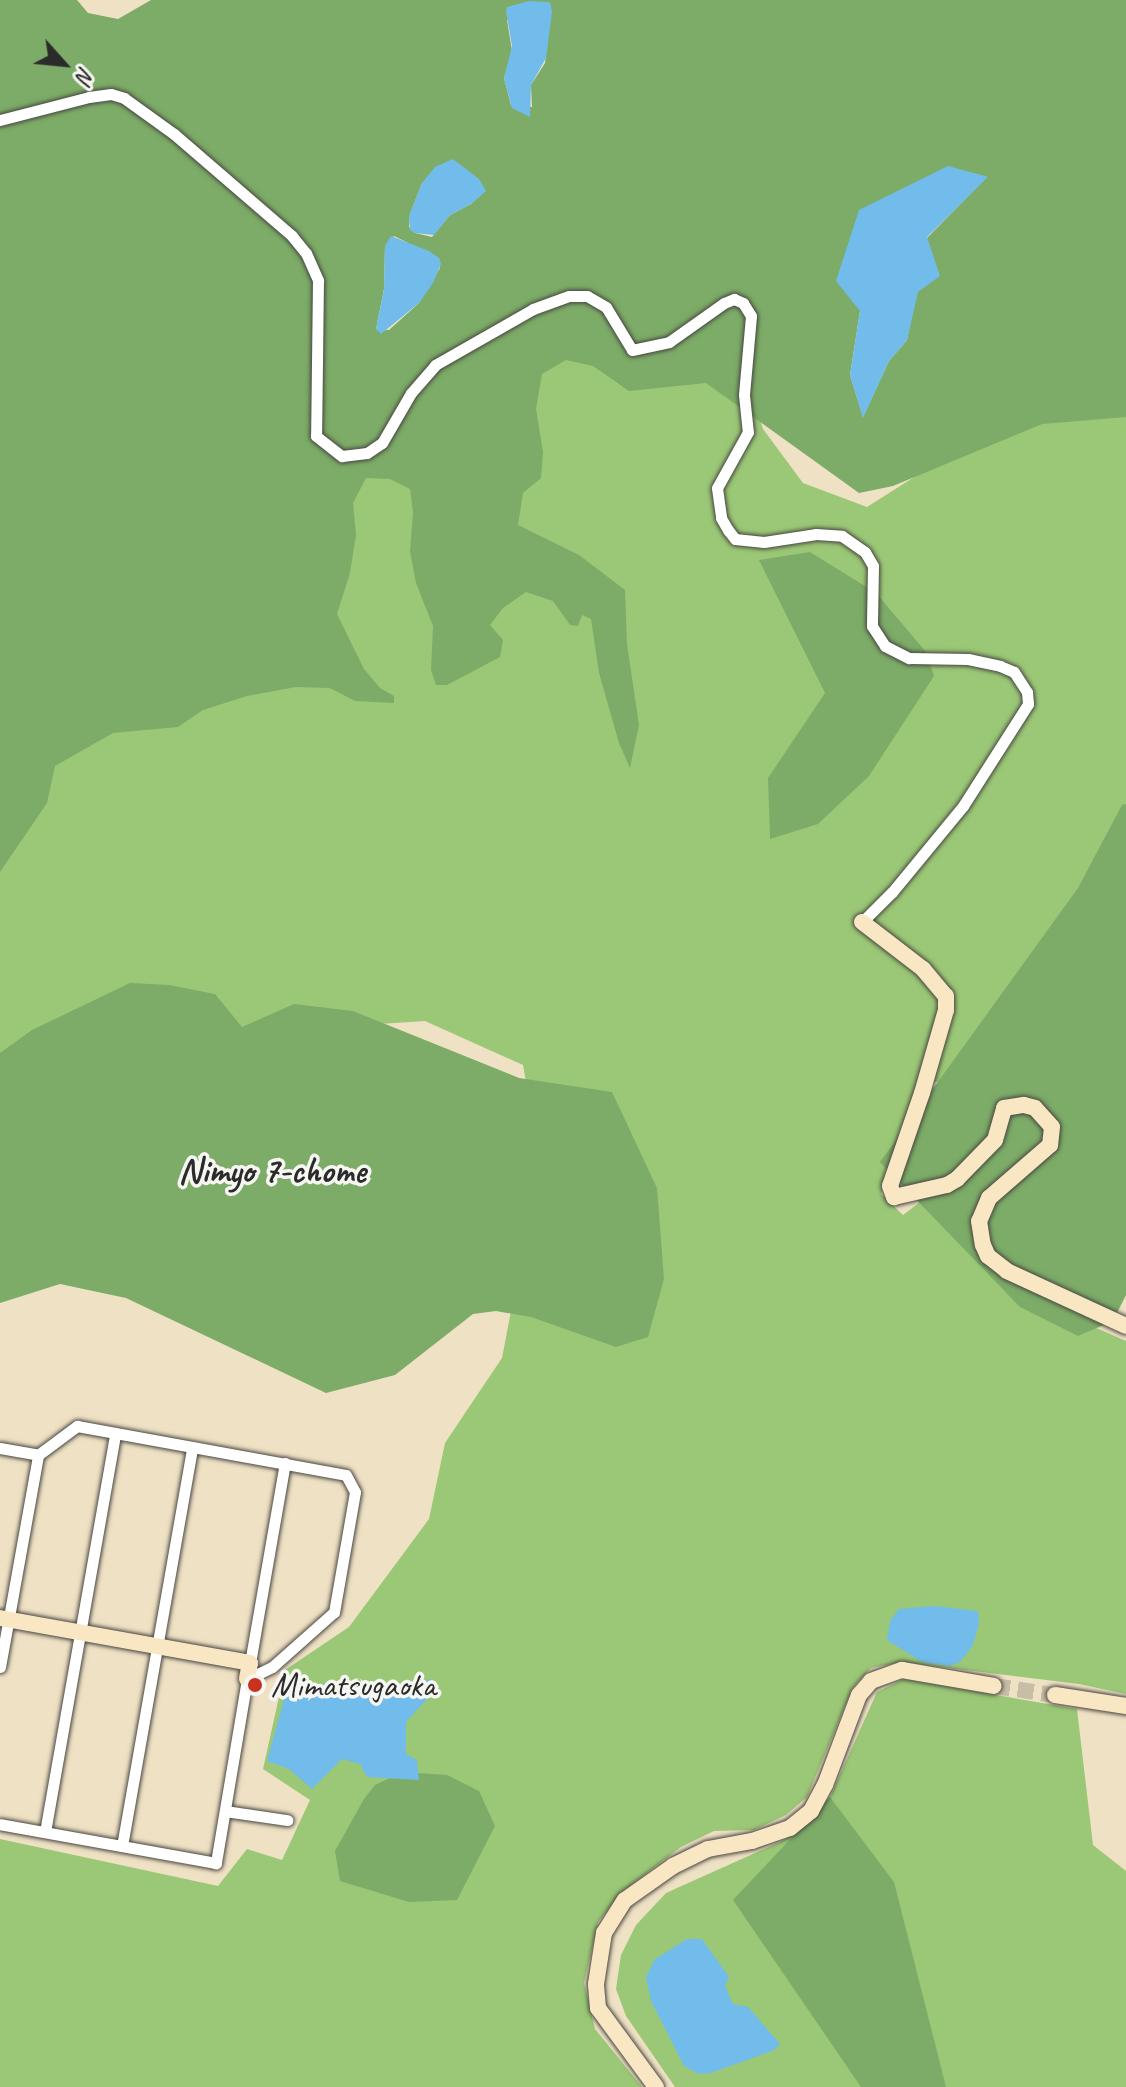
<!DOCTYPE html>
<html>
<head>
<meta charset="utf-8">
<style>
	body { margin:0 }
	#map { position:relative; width:1126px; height:2087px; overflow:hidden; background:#efe1c4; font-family:Caveat,sans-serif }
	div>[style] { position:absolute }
	.green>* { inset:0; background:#9bc876 }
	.forest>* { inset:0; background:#7cac67 }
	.water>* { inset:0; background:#71bcea }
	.secondary-tunnel>* { height:16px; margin-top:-8px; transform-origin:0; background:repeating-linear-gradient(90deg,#c8bda5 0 16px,transparent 0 24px) }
	.roads { filter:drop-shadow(0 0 2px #484642) drop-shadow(0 0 2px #484642) }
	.street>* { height:11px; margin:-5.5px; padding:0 5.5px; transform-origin:5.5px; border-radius:5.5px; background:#fff }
	.secondary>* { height:16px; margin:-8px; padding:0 8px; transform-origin:8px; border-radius:8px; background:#f9e7c3 }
	.dots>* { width:22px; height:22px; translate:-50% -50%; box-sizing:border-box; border:4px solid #f6f6f2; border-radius:50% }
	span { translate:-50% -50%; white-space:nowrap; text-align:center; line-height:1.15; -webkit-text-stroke:7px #f6f6f2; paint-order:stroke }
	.poi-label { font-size:34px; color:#2b2b2b }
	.left { translate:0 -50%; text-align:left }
	.neighbourhood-label { font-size:36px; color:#2b2b2b; font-weight:700 }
	.north { position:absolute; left:24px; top:24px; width:80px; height:80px; -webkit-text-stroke:6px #f6f6f2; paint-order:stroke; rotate:117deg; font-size:22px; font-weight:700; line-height:32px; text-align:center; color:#2b2b2b }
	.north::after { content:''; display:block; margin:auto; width:28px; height:36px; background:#2b2b2b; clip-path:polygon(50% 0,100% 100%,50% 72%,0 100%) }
</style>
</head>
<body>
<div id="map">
	<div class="green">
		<i style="clip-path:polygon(588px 310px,732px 335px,763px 429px,803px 483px,867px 507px,979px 436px,1126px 387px,1126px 841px,966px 1082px,920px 1082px,881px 1194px,903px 1215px,949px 1180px,1000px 1286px,1126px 1341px,1126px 1694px,1079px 1684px,901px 1662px,871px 1668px,853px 1687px,807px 1797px,786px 1815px,754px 1830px,714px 1831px,681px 1847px,623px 1891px,598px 1922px,584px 1983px,595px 2029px,642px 2087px,0 2087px,0 1839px,218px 1886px,247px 1849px,282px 1860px,310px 1800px,263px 1769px,285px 1670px,349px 1627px,429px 1519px,445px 1443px,502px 1358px,540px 1160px,523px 1065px,425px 1021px,274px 1031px,0 1086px,0 840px,77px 732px,332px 495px)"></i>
		<i style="clip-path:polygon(904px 1679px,1077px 1709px,1093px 1845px,1126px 1871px,1126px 2087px,675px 2087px,626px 2016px,616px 1989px,621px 1955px,636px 1925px,666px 1893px,784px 1840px,830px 1797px,877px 1692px)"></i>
	</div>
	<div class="forest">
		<i style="clip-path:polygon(evenodd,0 0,77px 0,88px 13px,118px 19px,151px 0,1126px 0,1126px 417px,1042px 424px,893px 486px,859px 493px,706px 383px,629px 391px,593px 366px,566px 360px,542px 374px,536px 409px,543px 452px,541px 478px,523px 493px,518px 525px,579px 555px,625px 590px,627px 644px,639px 725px,630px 768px,619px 743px,599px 673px,591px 619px,582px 615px,578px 626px,570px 625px,553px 601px,526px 592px,503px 608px,490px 625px,503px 640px,500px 657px,447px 685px,436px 685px,431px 670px,433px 626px,416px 583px,410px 551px,413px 512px,410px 489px,390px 479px,366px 478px,353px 503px,356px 535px,350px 573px,337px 614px,364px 669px,380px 688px,394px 696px,394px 703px,355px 701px,330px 688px,296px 687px,247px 696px,203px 710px,178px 727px,113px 733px,55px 766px,47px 803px,0 872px,0 0,507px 20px,548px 37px,545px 63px,531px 85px,532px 107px,511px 105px,504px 78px,512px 51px,507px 20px,0 0,948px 167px,987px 177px,927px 238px,907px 340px,889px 361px,863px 417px,850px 375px,860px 311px,948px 167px,0 0,422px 183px,486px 190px,471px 204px,450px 215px,432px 237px,415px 233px,409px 227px,410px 214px,422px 183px,0 0,394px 236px,439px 258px,440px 268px,419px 303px,389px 330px,376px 329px,384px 289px,385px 246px,394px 236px)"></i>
		<i style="clip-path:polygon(810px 552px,876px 593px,926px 652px,934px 676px,869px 776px,818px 824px,770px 839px,768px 778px,825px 693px,759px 560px)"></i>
		<i style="clip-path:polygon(1126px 804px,1126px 1295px,1113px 1321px,1078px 1336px,1020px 1307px,880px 1162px,1078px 888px,1122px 805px)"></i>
		<i style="clip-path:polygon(130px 983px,169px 985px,215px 994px,242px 1027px,294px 1004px,353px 1011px,519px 1078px,612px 1092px,657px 1188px,664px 1279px,648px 1337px,616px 1347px,531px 1317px,496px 1311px,473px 1314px,395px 1375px,326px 1393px,126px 1298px,60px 1284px,0 1303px,0 1053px,32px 1030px)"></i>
		<i style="clip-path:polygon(402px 1772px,447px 1775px,479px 1791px,495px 1826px,457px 1900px,409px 1902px,340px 1881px,335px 1851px,364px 1799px,375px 1785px)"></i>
		<i style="clip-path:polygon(830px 1797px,894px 1882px,946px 2087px,861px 2087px,733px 1900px)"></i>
	</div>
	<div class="water">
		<i style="clip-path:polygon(529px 1px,550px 2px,552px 12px,546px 58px,531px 85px,530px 117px,512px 108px,504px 78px,512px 46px,506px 11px,507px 7px)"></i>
		<i style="clip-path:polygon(453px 159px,479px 179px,486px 191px,471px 204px,450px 215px,434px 235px,415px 233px,410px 230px,409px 216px,422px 183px,435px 167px)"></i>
		<i style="clip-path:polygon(948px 166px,988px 177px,927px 237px,940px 276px,918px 292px,907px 340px,889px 361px,863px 418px,850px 375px,860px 311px,836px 281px,859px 210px)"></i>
		<i style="clip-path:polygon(391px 236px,429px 251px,439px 258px,441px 264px,433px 283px,419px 303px,381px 334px,376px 329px,384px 289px,385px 246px)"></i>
		<i style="clip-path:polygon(933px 1606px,978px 1611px,979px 1624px,973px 1645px,960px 1662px,950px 1666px,922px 1662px,887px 1640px,890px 1621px,899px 1609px)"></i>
		<i style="clip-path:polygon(431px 1679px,428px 1698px,406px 1722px,406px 1754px,417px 1760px,419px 1780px,367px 1777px,360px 1764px,342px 1759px,312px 1789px,289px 1769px,267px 1761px,287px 1689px,330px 1683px,410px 1685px)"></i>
		<i style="clip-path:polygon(687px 1939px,702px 1939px,729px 1977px,725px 1986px,733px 2004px,748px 2007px,780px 2044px,774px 2050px,711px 2073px,699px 2074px,684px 2066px,651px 2001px,646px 1977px,655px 1959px)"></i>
	</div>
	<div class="secondary-tunnel">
		<i style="left:994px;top:1686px;width:62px;rotate:8.4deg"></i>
	</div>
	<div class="roads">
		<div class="street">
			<i style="left:0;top:120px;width:92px;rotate:-14.5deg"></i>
			<i style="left:89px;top:97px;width:22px;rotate:-8deg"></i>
			<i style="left:111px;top:94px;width:14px;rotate:17deg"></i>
			<i style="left:124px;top:98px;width:62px;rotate:35.8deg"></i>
			<i style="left:174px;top:134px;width:156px;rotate:40.8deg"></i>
			<i style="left:292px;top:236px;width:22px;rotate:51deg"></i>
			<i style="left:306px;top:253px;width:30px;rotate:66deg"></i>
			<i style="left:318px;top:280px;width:156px;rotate:90.7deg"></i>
			<i style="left:316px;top:436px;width:33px;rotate:38deg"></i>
			<i style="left:342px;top:456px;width:25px;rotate:-7deg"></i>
			<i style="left:367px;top:453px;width:18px;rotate:-34deg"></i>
			<i style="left:382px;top:443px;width:58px;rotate:-59.9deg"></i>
			<i style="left:411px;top:393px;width:37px;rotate:-49deg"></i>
			<i style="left:435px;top:365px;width:113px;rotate:-29.7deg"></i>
			<i style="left:533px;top:309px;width:38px;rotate:-20deg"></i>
			<i style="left:569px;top:296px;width:18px"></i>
			<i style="left:587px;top:296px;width:22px;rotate:30deg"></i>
			<i style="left:606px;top:307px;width:50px;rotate:58.8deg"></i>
			<i style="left:632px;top:350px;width:38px;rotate:-12deg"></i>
			<i style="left:669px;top:342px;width:67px;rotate:-35.3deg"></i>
			<i style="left:724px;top:303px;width:11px;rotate:-22deg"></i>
			<i style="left:734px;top:299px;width:10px;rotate:24deg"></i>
			<i style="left:743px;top:303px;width:15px;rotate:58deg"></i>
			<i style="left:751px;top:316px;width:79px;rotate:95.1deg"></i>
			<i style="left:744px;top:395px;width:37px;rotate:84deg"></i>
			<i style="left:748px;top:432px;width:64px;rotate:119deg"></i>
			<i style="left:717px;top:488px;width:30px;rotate:82deg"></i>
			<i style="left:721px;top:518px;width:14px;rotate:60deg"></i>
			<i style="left:728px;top:530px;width:11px;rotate:52deg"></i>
			<i style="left:735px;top:539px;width:29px;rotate:6deg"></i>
			<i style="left:764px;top:542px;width:53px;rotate:-8.7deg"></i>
			<i style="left:816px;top:534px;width:26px;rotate:4deg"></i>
			<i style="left:842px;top:536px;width:28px;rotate:35deg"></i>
			<i style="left:865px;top:552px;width:16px;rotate:60deg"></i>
			<i style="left:873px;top:566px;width:60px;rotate:91deg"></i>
			<i style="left:872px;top:626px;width:24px;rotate:57deg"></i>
			<i style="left:885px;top:646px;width:27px;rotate:27deg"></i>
			<i style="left:909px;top:658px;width:59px;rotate:1deg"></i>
			<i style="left:968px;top:659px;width:33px;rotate:12deg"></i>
			<i style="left:1000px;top:666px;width:15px;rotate:23deg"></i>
			<i style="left:1014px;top:672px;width:24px;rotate:57deg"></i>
			<i style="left:1027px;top:692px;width:12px;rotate:85deg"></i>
			<i style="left:1028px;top:704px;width:121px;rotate:122.5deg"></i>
			<i style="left:963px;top:806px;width:112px;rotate:129.5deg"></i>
			<i style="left:892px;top:892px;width:42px;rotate:135deg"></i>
			<i style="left:0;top:1448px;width:39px;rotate:10deg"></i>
			<i style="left:38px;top:1455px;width:49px;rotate:-36.6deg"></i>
			<i style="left:77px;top:1426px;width:273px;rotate:10.3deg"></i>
			<i style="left:346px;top:1475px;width:19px;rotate:62deg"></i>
			<i style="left:355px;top:1492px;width:122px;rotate:99.9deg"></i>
			<i style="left:334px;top:1612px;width:83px;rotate:138.4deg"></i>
			<i style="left:272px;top:1667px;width:28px;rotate:154deg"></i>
			<i style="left:247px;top:1679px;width:187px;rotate:99.6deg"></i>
			<i style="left:216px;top:1863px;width:219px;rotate:-169.8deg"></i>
			<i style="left:250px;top:1663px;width:203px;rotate:-80.1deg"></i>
			<i style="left:0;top:1667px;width:215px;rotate:-79.8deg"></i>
			<i style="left:225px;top:1811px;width:63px;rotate:8.3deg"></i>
			<i style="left:45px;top:1832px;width:405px;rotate:-80deg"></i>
			<i style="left:122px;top:1846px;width:405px;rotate:-80deg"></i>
		</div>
		<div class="secondary">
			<i style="left:862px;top:922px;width:77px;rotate:37.6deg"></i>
			<i style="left:923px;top:969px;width:35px;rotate:50deg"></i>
			<i style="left:946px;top:996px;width:14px;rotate:90deg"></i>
			<i style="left:946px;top:1010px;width:86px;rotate:106.1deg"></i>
			<i style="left:922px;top:1093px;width:98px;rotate:109deg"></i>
			<i style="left:890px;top:1186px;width:12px;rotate:70deg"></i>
			<i style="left:894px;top:1197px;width:54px;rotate:-12.8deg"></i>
			<i style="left:947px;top:1185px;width:12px;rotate:-31deg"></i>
			<i style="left:957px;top:1179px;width:54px;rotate:-45.7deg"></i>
			<i style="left:995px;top:1140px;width:33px;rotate:-74deg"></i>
			<i style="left:1004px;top:1108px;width:20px;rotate:-9deg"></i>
			<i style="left:1024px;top:1105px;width:11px;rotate:15deg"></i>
			<i style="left:1035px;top:1108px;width:25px;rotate:48deg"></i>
			<i style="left:1052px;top:1127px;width:18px;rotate:96deg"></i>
			<i style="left:1050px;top:1145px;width:81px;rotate:139deg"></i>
			<i style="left:989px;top:1198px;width:25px;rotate:113deg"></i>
			<i style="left:979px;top:1221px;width:24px;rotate:81deg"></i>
			<i style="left:983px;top:1245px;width:12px;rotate:66deg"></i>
			<i style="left:988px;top:1256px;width:24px;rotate:38deg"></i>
			<i style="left:1007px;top:1271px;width:131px;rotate:24.8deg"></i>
			<i style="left:0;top:1618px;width:254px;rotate:10.2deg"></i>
			<i style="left:250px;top:1663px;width:16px;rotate:101deg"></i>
			<i style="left:1055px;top:1695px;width:72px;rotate:8.8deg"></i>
			<i style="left:656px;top:2087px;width:98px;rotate:-126.3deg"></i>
			<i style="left:598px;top:2008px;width:24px;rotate:-95deg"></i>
			<i style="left:596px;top:1984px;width:52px;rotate:-81.1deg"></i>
			<i style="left:604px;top:1933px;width:39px;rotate:-58deg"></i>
			<i style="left:625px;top:1900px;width:59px;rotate:-35.3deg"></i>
			<i style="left:673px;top:1866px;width:39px;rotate:-26deg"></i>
			<i style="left:708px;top:1849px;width:45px;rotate:-10.3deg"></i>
			<i style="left:752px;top:1841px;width:40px;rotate:-18.9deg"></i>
			<i style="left:790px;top:1828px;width:27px;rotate:-39deg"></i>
			<i style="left:811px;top:1811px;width:30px;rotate:-62deg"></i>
			<i style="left:825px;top:1785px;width:96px;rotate:-69.3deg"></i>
			<i style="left:859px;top:1695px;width:18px;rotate:-49deg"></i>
			<i style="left:871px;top:1681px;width:33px;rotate:-20deg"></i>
			<i style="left:902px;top:1670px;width:93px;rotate:9.9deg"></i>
		</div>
	</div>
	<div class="dots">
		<i style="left:255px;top:1685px;background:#c8321e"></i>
	</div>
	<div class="poi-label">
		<span class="left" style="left:271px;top:1685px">Mimatsugaoka</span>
	</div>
	<div class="neighbourhood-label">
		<span style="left:272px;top:1171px">Nimyo 7-chome</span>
	</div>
	<div class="north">N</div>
</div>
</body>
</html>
